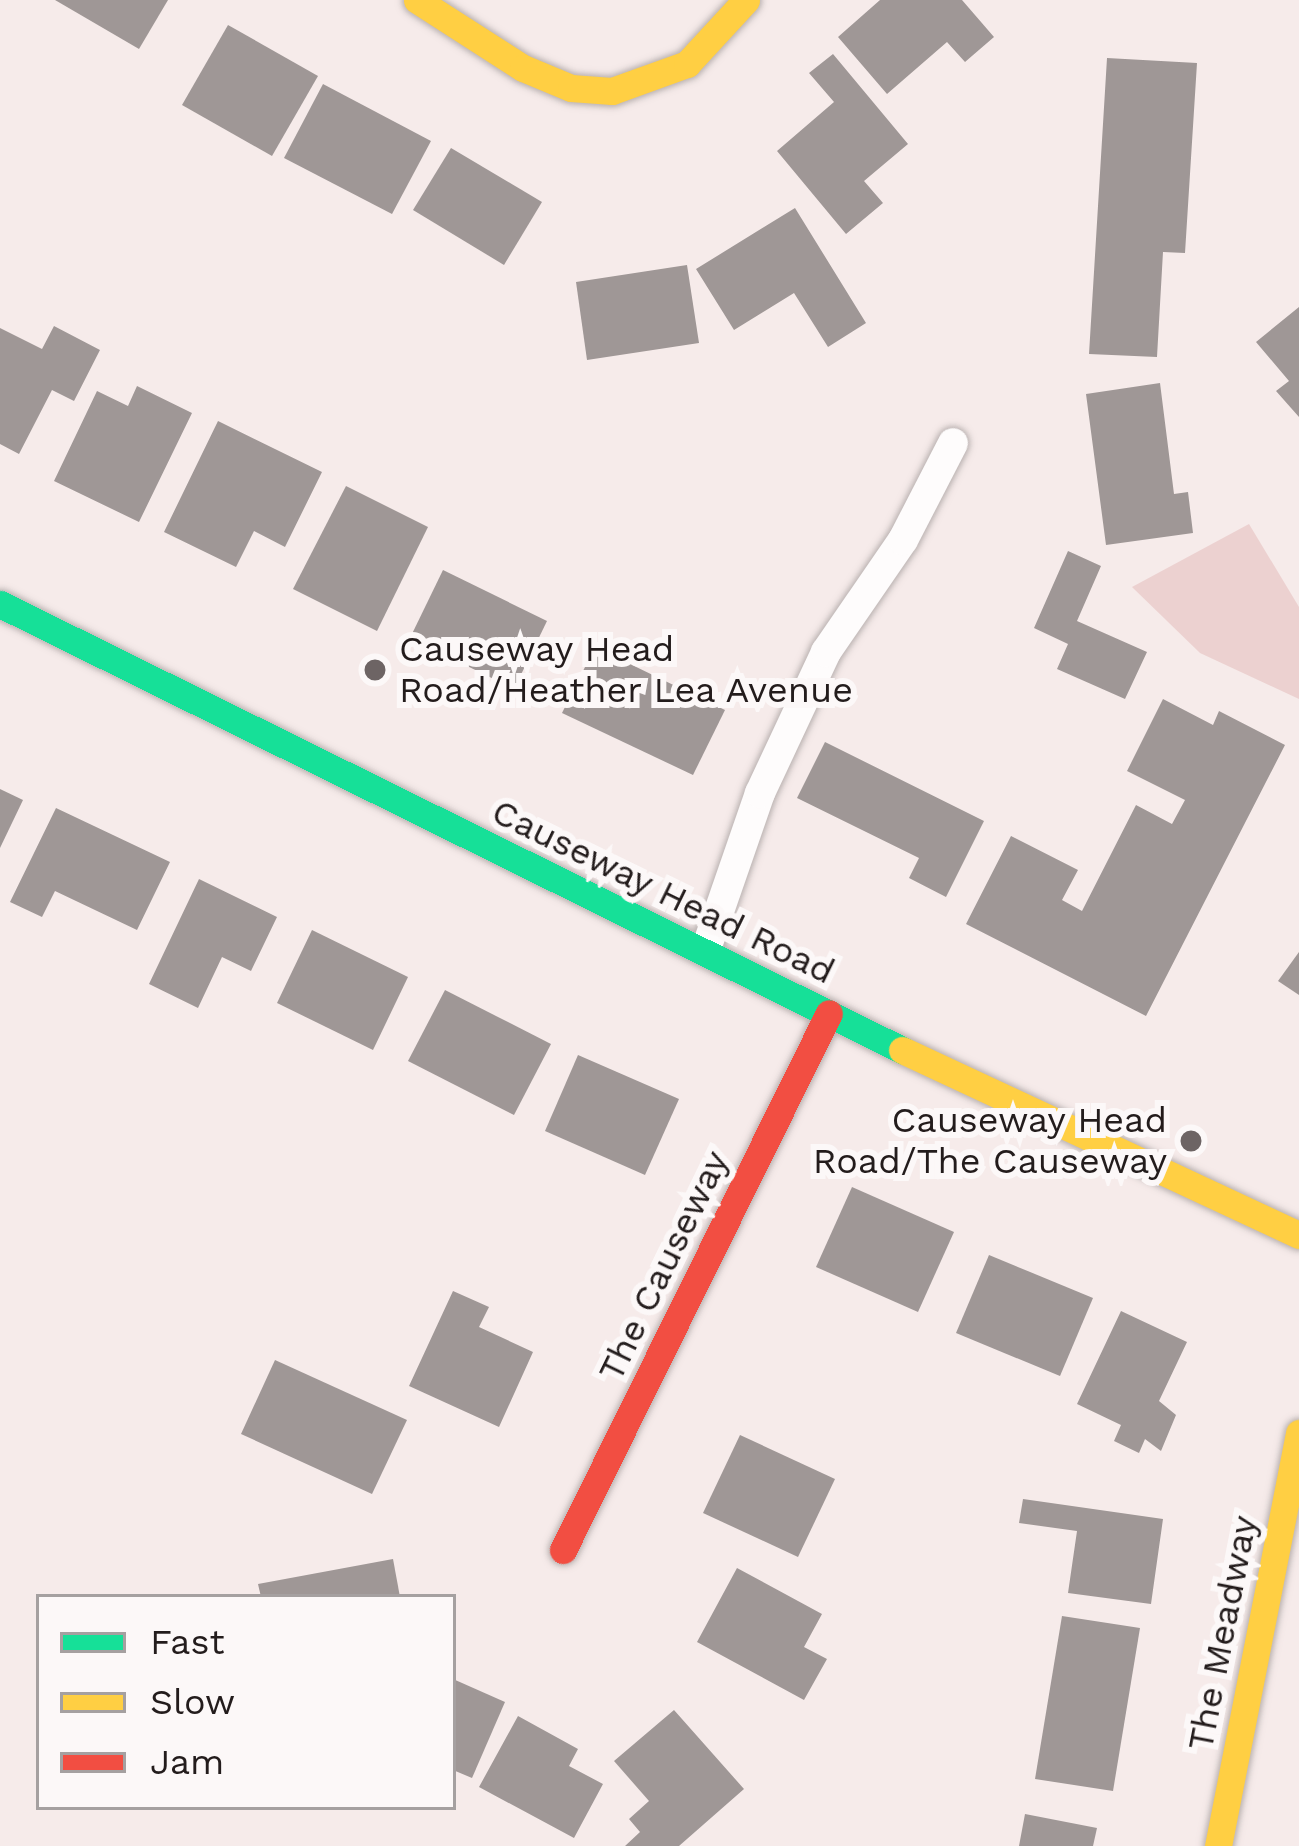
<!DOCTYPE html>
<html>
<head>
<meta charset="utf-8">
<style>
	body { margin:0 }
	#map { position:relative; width:1299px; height:1846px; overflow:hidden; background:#f6ebea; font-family:"Work Sans",sans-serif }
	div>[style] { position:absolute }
	.green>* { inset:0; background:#ecd1d0 }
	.building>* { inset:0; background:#9f9796 }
	.roads { filter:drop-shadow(0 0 3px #b9b1b0) drop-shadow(0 0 3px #b9b1b0) }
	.lane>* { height:30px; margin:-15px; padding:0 15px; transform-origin:15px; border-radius:15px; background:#fefcfc }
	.fast>* { height:27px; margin:-13.5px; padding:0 13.5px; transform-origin:13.5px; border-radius:13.5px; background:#16e098 }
	.slow>* { height:27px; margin:-13.5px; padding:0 13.5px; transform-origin:13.5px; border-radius:13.5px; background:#ffcf43 }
	.jam>* { height:27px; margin:-13.5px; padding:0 13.5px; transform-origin:13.5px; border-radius:13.5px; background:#f24e42 }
	.dots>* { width:33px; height:33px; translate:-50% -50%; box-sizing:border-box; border:6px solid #fcf8f8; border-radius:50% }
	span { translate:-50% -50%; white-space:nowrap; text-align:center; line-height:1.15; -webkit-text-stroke:12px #fcf8f8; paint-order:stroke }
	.poi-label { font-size:36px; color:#231c1c }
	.left { translate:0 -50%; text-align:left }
	.right { translate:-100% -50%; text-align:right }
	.street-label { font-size:36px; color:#231c1c }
	.legend { position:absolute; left:36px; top:1594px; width:420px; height:216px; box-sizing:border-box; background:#fcf8f8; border:3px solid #a5a0a0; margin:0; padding:15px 21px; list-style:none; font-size:36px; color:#231c1c }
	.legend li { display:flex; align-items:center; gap:24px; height:60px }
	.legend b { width:60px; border:3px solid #a5a0a0 }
</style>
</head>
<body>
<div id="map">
	<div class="green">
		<i style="clip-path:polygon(1249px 524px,1299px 607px,1299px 699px,1200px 653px,1132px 587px)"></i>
	</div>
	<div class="building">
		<i style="clip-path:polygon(55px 0,168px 0,139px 49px)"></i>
		<i style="clip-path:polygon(880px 0,962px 0,994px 37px,965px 62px,947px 42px,887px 94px,838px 37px)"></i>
		<i style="clip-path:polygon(228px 25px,318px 76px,272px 156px,182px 105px)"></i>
		<i style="clip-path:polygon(833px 54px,908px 144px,864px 181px,883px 203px,846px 234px,777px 151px,834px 102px,809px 73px)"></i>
		<i style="clip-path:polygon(1107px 58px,1197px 63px,1185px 253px,1163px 252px,1157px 357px,1089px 354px)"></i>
		<i style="clip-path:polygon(323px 84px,431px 141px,392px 214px,284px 158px)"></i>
		<i style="clip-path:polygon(451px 148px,542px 202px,504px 265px,413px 210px)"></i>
		<i style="clip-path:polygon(795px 208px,866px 323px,828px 347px,794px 293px,734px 330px,696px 269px)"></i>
		<i style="clip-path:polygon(687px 265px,699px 343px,587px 360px,576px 282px)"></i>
		<i style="clip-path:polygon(1299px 307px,1299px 417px,1276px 391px,1289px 381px,1256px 342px)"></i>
		<i style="clip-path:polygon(54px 326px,100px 350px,74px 401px,52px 390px,19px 454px,0 444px,0 328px,42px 349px)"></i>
		<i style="clip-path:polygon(1160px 383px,1174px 494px,1188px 492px,1193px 533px,1106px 545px,1086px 394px)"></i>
		<i style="clip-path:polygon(137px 386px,192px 413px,139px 522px,54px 481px,97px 391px,128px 406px)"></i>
		<i style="clip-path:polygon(218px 421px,322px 472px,285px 547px,254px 531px,236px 567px,164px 532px)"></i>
		<i style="clip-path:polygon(346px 486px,428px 527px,377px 631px,293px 589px)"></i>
		<i style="clip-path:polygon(1068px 551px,1101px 566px,1077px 621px,1147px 652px,1125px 699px,1057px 669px,1068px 644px,1034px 628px)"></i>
		<i style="clip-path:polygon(443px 570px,547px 621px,514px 689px,410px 638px)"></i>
		<i style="clip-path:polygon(595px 647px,725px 710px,693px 775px,562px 713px)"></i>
		<i style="clip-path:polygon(1163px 699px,1213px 725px,1219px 711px,1285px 745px,1146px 1016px,966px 924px,1011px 836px,1078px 870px,1062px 900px,1082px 911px,1136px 805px,1172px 824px,1185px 800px,1127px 771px)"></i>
		<i style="clip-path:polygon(825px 742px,984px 821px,946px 897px,909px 878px,919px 858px,797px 798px)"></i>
		<i style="clip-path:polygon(0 789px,23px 800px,0 848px)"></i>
		<i style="clip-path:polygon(56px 808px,170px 862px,137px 930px,55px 891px,42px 917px,10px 902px)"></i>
		<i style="clip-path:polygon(199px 879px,277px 917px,251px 971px,222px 957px,198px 1008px,149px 984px)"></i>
		<i style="clip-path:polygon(312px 930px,408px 977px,373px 1050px,277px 1003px)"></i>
		<i style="clip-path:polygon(1299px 952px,1299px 995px,1278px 981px)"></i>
		<i style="clip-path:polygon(445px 990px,551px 1044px,514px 1115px,408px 1061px)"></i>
		<i style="clip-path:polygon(578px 1055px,679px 1099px,645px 1175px,545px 1131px)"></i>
		<i style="clip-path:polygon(852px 1187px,954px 1232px,918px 1312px,816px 1267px)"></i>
		<i style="clip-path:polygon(989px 1255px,1093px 1298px,1060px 1376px,956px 1333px)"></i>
		<i style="clip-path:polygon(453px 1291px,489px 1307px,479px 1327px,533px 1352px,499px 1427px,409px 1386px)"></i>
		<i style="clip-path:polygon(1121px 1311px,1187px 1342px,1159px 1401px,1176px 1415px,1161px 1451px,1145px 1439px,1139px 1453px,1114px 1441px,1121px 1425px,1077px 1404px)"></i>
		<i style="clip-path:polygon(275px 1360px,407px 1420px,372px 1494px,241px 1434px)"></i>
		<i style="clip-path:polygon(740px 1435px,835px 1479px,798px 1557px,703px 1513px)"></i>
		<i style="clip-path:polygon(1023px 1499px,1163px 1519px,1151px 1604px,1068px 1593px,1077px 1531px,1019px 1523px)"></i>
		<i style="clip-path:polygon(393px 1559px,400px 1597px,261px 1597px,258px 1584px)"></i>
		<i style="clip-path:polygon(737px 1568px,822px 1614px,804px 1647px,827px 1659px,804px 1700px,697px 1642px)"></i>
		<i style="clip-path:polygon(1062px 1616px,1140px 1628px,1113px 1791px,1035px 1779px)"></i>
		<i style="clip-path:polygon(453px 1679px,505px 1702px,472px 1778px,453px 1770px)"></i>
		<i style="clip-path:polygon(674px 1710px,744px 1789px,679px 1846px,625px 1846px,640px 1832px,629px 1819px,649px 1801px,614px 1761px)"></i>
		<i style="clip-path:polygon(518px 1716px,578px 1749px,569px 1766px,603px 1784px,574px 1838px,479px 1787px)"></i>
		<i style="clip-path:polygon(1025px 1814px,1097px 1828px,1093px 1846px,1019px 1846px)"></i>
	</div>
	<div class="roads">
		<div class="lane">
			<i style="left:706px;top:949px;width:165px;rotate:-70.9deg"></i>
			<i style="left:760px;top:793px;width:156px;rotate:-64.9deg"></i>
			<i style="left:826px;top:652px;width:136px;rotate:-55.5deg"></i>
			<i style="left:903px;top:540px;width:109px;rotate:-62.7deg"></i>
		</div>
		<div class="fast">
			<i style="left:0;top:604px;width:1006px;rotate:26.31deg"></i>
		</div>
		<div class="slow">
			<i style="left:417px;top:0;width:126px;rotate:32.7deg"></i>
			<i style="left:523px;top:68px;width:52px;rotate:22.6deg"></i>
			<i style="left:571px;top:88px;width:41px;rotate:4.2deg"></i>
			<i style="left:612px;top:91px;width:80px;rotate:-19.8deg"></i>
			<i style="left:687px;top:64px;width:87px;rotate:-47.3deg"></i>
			<i style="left:902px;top:1050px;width:438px;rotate:25deg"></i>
			<i style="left:1218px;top:1846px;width:421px;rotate:-78.9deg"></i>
		</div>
		<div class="jam">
			<i style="left:563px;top:1550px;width:599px;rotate:-63.65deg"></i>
		</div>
	</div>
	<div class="dots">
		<i style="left:375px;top:670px;background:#6d6464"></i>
		<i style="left:1191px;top:1141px;background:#6d6464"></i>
	</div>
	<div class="poi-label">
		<span class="left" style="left:399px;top:670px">Causeway Head<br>Road/Heather Lea Avenue</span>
		<span class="right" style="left:1167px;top:1141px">Causeway Head<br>Road/The Causeway</span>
	</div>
	<div class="street-label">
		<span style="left:663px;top:892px;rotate:26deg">Causeway Head Road</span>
		<span style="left:664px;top:1266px;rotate:-64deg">The Causeway</span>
		<span style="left:1223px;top:1633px;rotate:-79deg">The Meadway</span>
	</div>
	<ul class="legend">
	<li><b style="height:15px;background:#16e098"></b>Fast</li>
	<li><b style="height:15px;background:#ffcf43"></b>Slow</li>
	<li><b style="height:15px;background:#f24e42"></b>Jam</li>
	</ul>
</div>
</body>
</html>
